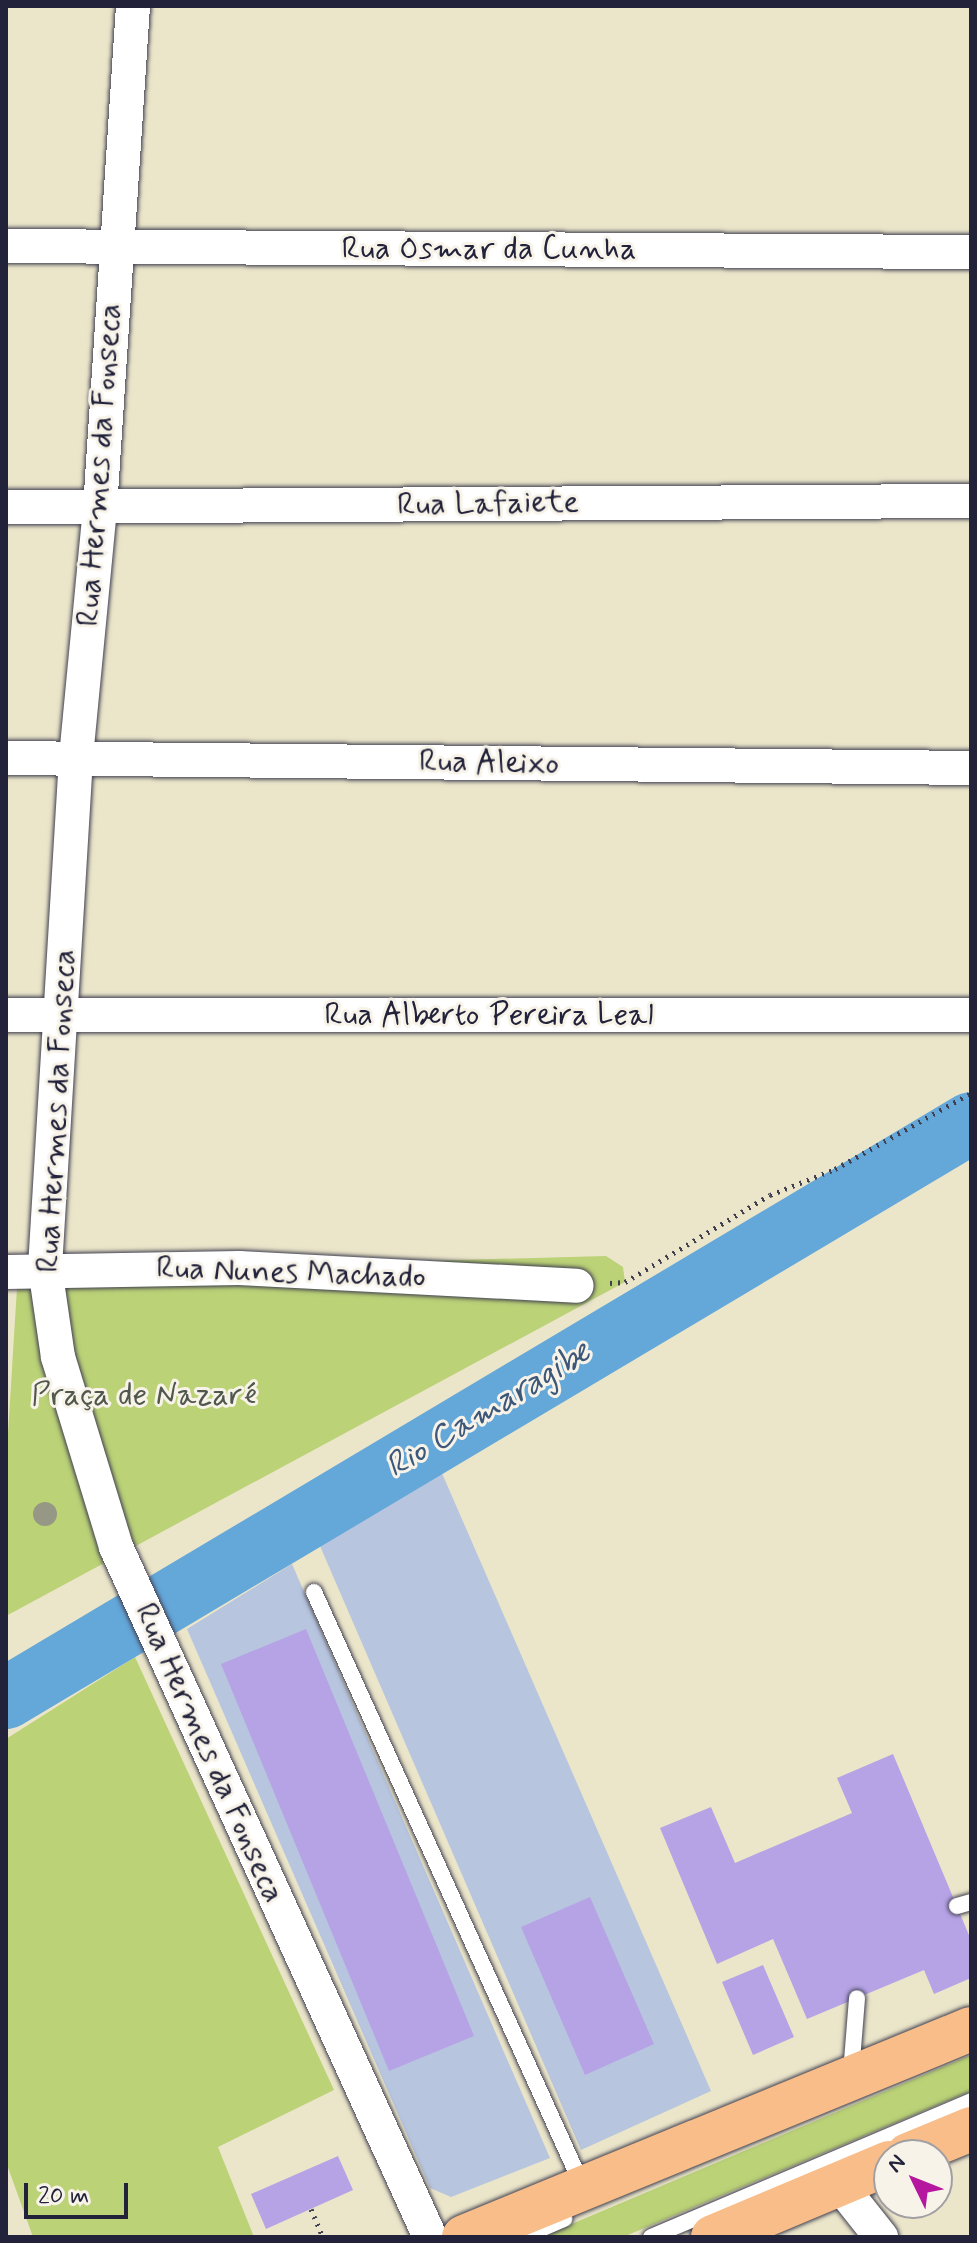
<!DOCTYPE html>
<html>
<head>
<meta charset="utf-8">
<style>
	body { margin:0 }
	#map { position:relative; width:977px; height:2243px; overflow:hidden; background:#ebe6ca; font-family:Mynerve,sans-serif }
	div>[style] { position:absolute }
	.industrial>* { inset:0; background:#b7c5de }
	.green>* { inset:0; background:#bbd277 }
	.river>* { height:62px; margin:-31px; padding:0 31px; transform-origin:31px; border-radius:31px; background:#64a7d9 }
	.building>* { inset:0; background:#b6a3e6 }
	.path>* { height:5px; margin-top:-2.5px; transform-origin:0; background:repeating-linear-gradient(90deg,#403f50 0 2px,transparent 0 8px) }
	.roads { filter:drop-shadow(0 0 2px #403f50) drop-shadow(0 0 2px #403f50) }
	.service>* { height:16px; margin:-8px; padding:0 8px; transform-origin:8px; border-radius:8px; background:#fff }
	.minor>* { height:34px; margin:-17px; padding:0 17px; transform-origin:17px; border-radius:17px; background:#fff }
	.primary>* { height:44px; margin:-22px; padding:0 22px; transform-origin:22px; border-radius:22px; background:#f8bd89 }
	.trees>* { width:24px; height:24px; margin:-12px; border-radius:50%; background:#969785 }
	span { translate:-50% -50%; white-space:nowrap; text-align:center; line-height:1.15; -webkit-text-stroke:6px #f7f3e8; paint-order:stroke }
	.street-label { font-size:32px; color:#22223b }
	.park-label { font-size:32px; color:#50574d }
	.water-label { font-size:34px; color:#3c577a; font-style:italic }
	.frame { position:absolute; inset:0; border:8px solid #22223b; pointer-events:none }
	.north { position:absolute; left:873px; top:2139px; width:80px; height:80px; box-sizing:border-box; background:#f7f3e8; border:2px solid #a29fa3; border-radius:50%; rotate:313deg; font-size:22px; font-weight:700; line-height:32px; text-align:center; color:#22223b }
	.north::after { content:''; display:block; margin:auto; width:28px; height:36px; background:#b5179e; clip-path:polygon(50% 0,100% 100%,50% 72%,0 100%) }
	.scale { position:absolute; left:24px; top:2183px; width:104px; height:36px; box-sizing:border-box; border:4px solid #22223b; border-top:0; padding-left:10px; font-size:24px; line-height:28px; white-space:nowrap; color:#22223b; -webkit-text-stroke:6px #f7f3e8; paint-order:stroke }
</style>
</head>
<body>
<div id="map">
	<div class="industrial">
		<i style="clip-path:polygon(441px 1471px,711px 2091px,581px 2150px,320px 1546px)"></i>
		<i style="clip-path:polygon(292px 1564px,550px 2158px,451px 2197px,430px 2188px,187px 1629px)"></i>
	</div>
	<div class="green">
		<i style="clip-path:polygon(606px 1256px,623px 1267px,625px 1282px,6px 1616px,6px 1465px,18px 1272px)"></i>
		<i style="clip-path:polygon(135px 1657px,334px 2090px,218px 2147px,254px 2237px,33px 2237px,6px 2162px,6px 1739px)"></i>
		<i style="clip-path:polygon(971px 2055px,971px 2091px,623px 2237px,541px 2237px)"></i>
	</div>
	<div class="river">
		<i style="left:6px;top:1698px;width:1123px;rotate:-30.79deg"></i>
	</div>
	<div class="building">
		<i style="clip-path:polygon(306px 1629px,474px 2036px,389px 2071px,221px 1664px)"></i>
		<i style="clip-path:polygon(893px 1754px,971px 1940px,971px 1978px,934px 1994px,924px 1970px,807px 2019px,773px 1939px,717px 1964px,660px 1828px,711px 1807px,735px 1863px,852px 1813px,837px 1778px)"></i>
		<i style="clip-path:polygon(590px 1897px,654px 2044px,585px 2075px,521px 1927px)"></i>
		<i style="clip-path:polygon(763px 1965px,794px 2037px,753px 2055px,722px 1982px)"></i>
		<i style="clip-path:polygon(338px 2156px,353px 2190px,266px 2229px,251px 2194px)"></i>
	</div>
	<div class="path">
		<i style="left:610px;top:1283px;width:15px;rotate:-4deg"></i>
		<i style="left:625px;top:1282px;width:169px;rotate:-31deg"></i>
		<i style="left:770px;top:1195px;width:70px;rotate:-21.8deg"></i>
		<i style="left:835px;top:1169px;width:156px;rotate:-29.2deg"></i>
		<i style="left:311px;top:2209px;width:30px;rotate:67deg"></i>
	</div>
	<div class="roads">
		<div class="service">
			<i style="left:314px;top:1592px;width:653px;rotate:65.67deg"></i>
			<i style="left:957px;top:1906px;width:15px;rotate:-16deg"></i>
			<i style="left:851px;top:2073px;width:75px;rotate:-85.4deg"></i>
			<i style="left:522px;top:2237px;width:46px;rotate:-23.2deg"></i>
			<i style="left:651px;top:2237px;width:348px;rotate:-23deg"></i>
		</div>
		<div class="minor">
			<i style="left:133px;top:6px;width:503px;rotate:93.76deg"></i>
			<i style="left:100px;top:508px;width:251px;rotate:95.5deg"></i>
			<i style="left:76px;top:758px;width:511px;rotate:93.48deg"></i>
			<i style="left:45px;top:1268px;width:90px;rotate:81.7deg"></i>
			<i style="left:58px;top:1357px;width:199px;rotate:73deg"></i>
			<i style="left:116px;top:1547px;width:758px;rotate:65.53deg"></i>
			<i style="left:6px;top:246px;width:965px;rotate:0.36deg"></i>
			<i style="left:6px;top:507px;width:965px;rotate:-0.36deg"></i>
			<i style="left:6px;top:758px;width:965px;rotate:0.59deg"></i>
			<i style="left:6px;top:1015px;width:965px"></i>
			<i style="left:6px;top:1272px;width:233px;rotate:-1deg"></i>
			<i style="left:239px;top:1268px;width:338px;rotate:3deg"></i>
			<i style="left:839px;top:2184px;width:68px;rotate:51.6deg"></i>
		</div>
		<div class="primary">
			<i style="left:908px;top:2155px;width:68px;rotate:-22.4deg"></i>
			<i style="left:464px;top:2237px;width:548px;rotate:-22.31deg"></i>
			<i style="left:713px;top:2237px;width:191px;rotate:-22.8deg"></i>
		</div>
	</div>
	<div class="trees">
		<i style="left:45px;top:1514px"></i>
	</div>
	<div class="street-label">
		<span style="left:489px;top:249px">Rua Osmar da Cunha</span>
		<span style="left:100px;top:465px;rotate:-86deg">Rua Hermes da Fonseca</span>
		<span style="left:488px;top:504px;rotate:-1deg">Rua Lafaiete</span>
		<span style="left:489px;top:763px;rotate:1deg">Rua Aleixo</span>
		<span style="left:489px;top:1015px">Rua Alberto Pereira Leal</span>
		<span style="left:57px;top:1111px;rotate:-87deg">Rua Hermes da Fonseca</span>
		<span style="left:291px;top:1273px;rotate:2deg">Rua Nunes Machado</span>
		<span style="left:209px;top:1753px;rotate:66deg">Rua Hermes da Fonseca</span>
	</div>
	<div class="park-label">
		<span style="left:144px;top:1395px">Praça de Nazaré</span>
	</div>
	<div class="water-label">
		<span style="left:488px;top:1410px;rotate:-31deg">Rio Camaragibe</span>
	</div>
	<div class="frame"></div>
	<div class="north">N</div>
	<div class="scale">20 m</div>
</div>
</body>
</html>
